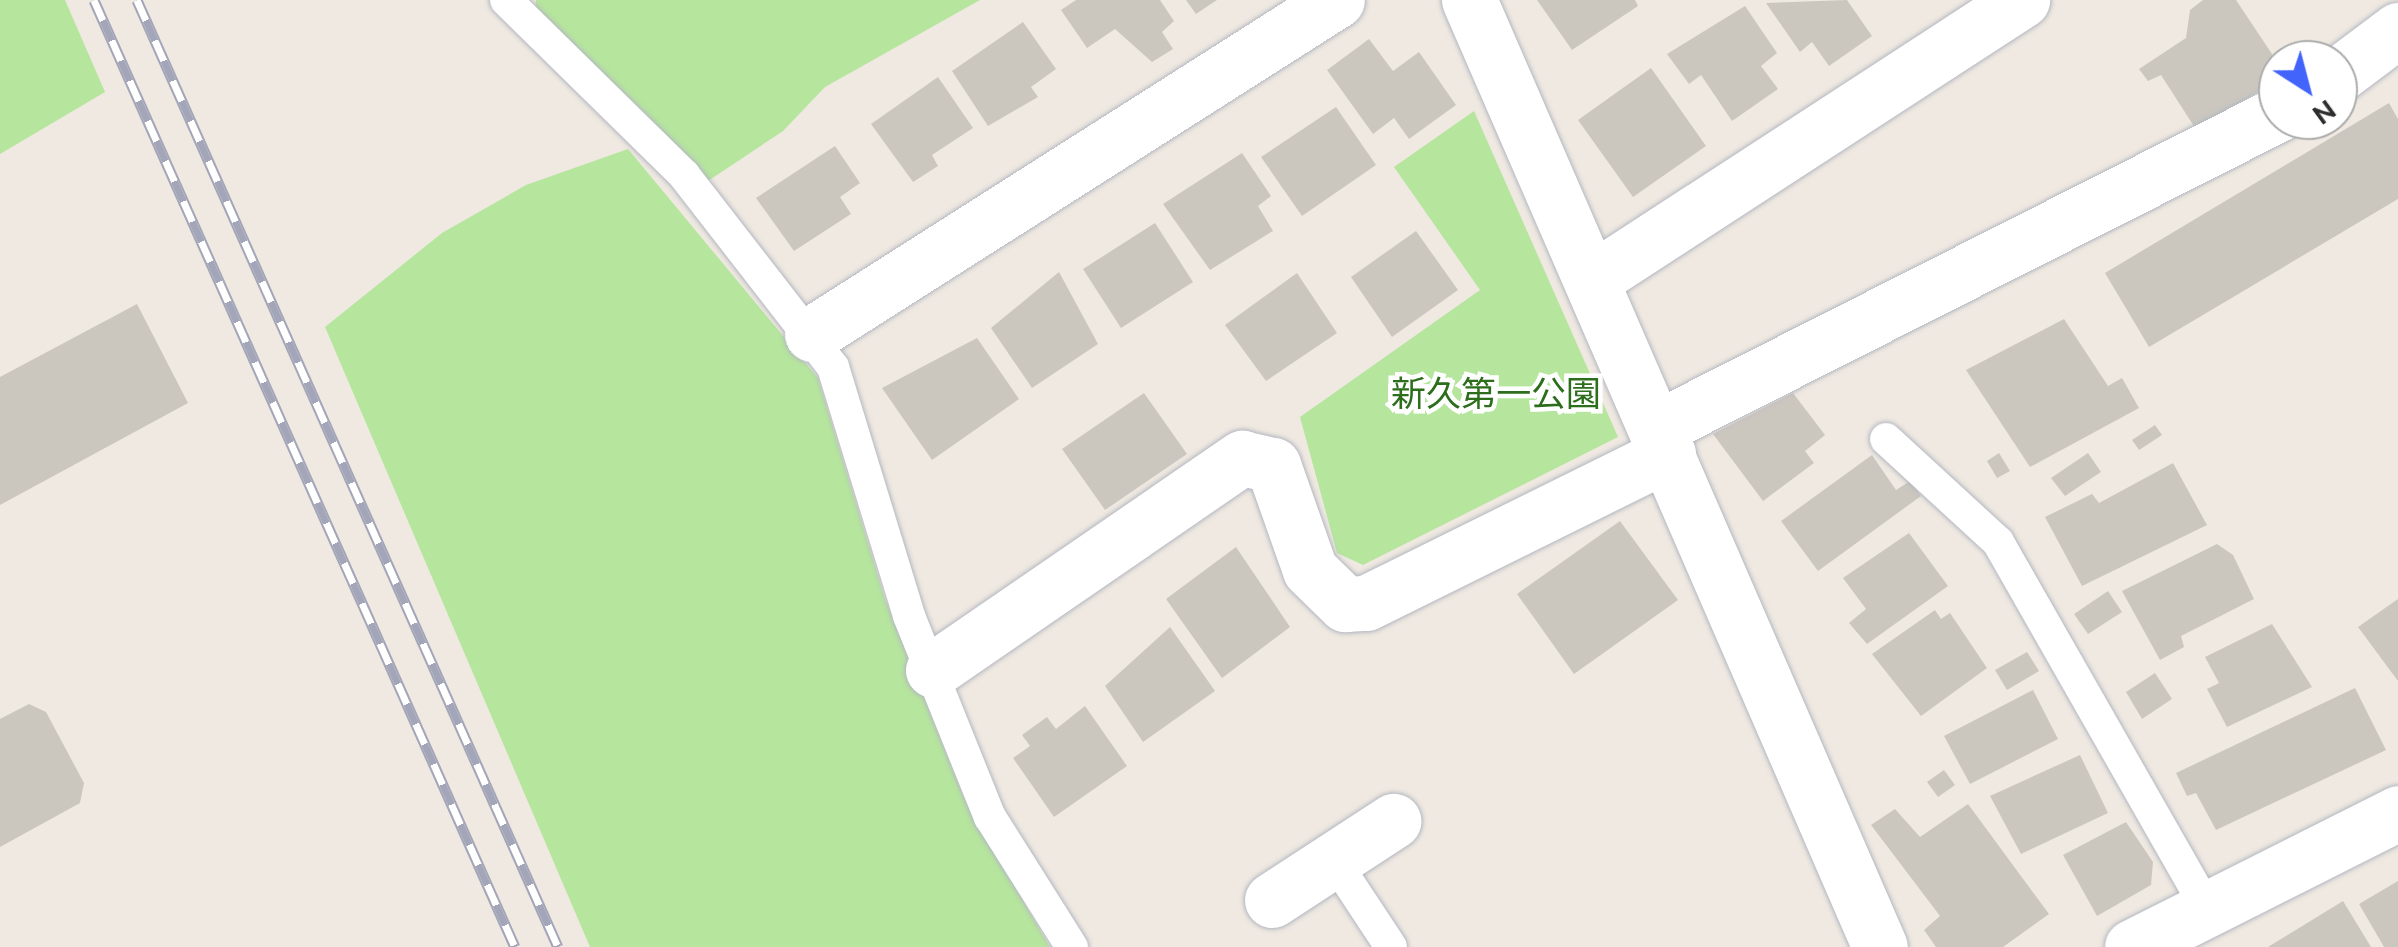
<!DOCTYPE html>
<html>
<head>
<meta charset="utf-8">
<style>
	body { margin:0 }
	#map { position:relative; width:2398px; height:947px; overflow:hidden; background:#efe9e1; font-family:Ubuntu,"Noto Sans JP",sans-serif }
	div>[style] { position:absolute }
	.green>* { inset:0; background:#b6e59e }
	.building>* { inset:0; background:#cbc7bf }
	.roads { filter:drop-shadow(0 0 2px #b4b7c1) drop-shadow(0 0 2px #b4b7c1) }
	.service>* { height:32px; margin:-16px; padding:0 16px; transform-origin:16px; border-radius:16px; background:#fff }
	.minor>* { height:55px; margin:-27.5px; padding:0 27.5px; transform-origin:27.5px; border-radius:27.5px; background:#fff }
	.rail>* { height:11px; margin-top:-5.5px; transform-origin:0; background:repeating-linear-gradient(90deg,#fff 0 22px,#a3a6b8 0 44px); box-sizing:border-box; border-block:2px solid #a3a6b8 }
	span { translate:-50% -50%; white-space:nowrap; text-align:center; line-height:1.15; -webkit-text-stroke:9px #fff; paint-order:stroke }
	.park-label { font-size:35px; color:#2c6e1b }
	.north { position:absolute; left:2258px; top:40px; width:100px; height:100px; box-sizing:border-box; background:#fff; border:2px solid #ababab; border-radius:50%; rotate:144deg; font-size:28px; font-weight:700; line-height:40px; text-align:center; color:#2e2e2e }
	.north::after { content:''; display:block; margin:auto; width:35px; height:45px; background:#4264fb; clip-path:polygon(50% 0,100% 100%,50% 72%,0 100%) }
</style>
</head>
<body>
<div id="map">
	<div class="green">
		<i style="clip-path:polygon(0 0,65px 0,105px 92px,0 154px)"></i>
		<i style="clip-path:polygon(536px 0,980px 0,825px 87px,783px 131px,708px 181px,535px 9px)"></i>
		<i style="clip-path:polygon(1474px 111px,1618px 437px,1363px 565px,1337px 553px,1300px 417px,1480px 290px,1394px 167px)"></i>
		<i style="clip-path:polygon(628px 149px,818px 378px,885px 599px,966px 803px,1050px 947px,590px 947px,325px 327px,442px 233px,526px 185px)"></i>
	</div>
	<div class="building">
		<i style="clip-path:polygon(1076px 0,1160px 0,1174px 21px,1162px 32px,1173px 49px,1152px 62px,1115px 29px,1087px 48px,1061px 10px)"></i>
		<i style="clip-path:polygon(1186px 0,1217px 0,1196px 14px)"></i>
		<i style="clip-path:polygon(1537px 0,1635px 0,1638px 6px,1572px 50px)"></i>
		<i style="clip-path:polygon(1847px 0,1872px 36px,1829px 66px,1812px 42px,1800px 52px,1766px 3px)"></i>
		<i style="clip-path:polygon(2203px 0,2236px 0,2278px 63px,2278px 79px,2197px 131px,2161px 75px,2148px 81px,2139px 69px,2186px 38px,2190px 10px)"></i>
		<i style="clip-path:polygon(1745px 6px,1777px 53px,1761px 66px,1778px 89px,1732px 121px,1701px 75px,1689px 84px,1667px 54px)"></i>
		<i style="clip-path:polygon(1023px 22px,1056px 69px,1031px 87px,1038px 97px,988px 126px,952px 71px)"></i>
		<i style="clip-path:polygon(1369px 39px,1393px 71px,1419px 52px,1456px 105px,1409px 139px,1394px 118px,1373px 134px,1327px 70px)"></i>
		<i style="clip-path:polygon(1651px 68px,1706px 146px,1633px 197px,1578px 120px)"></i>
		<i style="clip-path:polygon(938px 77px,973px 128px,932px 155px,938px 166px,913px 182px,871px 124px)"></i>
		<i style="clip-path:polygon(2389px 103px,2398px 119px,2398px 199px,2149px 347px,2105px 273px)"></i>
		<i style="clip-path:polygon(1336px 107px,1376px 165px,1302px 216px,1261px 157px)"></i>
		<i style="clip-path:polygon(835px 146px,860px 183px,840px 197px,851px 214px,794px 251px,756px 198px)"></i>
		<i style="clip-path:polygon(1242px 153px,1271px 196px,1258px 206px,1273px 231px,1210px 270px,1163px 204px)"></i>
		<i style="clip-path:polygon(1155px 223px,1193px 282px,1121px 328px,1083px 269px)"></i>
		<i style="clip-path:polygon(1416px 231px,1458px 290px,1392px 337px,1351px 277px)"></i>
		<i style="clip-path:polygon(1059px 272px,1098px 344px,1032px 388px,991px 328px)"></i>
		<i style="clip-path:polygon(1297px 273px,1337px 333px,1266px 381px,1225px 325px)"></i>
		<i style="clip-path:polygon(137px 304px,188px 403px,0 505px,0 377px)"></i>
		<i style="clip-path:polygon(2064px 319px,2108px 386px,2122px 378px,2139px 408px,2030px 467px,1966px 370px)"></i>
		<i style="clip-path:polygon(977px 338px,1019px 399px,932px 460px,882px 388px)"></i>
		<i style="clip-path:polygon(1144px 393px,1187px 454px,1105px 510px,1062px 449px)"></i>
		<i style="clip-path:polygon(1793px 393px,1825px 435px,1805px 451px,1814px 463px,1763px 501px,1713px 434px)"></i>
		<i style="clip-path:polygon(2155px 425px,2162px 435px,2139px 450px,2132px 440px)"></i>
		<i style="clip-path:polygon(1999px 453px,2010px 471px,1997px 478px,1987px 461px)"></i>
		<i style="clip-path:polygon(2088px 453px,2101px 472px,2065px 496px,2051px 478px)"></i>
		<i style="clip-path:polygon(1872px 455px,1896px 490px,1910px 481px,1921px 496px,1818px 571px,1781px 521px)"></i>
		<i style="clip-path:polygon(2173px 463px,2207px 525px,2082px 586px,2045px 517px,2092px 494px,2099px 503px)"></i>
		<i style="clip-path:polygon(1620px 521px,1678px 600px,1574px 674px,1517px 594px)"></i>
		<i style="clip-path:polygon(1909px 533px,1948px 586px,1867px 644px,1849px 623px,1866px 609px,1843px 578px)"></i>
		<i style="clip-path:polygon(2217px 544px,2233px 555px,2254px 599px,2181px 636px,2184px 647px,2160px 660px,2122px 591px)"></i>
		<i style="clip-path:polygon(1236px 547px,1290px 627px,1222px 678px,1166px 599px)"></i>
		<i style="clip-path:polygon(2108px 591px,2122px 612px,2088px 634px,2074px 614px)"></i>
		<i style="clip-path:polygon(2398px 599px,2398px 681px,2358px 627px)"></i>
		<i style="clip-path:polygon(1935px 610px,1941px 619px,1950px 613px,1987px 668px,1921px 716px,1872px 654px)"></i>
		<i style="clip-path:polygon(2272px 624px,2312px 687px,2227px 727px,2207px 689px,2219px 683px,2205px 657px)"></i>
		<i style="clip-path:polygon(1170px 627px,1215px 691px,1143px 742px,1105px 686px)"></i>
		<i style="clip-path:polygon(2027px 652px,2039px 671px,2007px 690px,1995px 670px)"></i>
		<i style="clip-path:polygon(2155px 673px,2172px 699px,2142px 719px,2126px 692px)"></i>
		<i style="clip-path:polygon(2355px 688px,2386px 750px,2216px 830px,2196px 793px,2187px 796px,2176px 773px)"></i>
		<i style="clip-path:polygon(2033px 690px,2058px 739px,1970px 784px,1944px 736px)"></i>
		<i style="clip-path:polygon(29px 704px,46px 712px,84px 783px,80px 803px,0 847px,0 719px)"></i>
		<i style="clip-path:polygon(1085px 706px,1127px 766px,1054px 817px,1013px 758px,1030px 746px,1022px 735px,1047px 717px,1056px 729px)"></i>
		<i style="clip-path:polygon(2080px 755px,2108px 813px,2021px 854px,1990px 796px)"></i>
		<i style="clip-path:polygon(1944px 770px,1955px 785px,1938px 797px,1927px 782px)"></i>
		<i style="clip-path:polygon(1968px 804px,2049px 914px,2003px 947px,1936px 947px,1924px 930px,1940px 916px,1871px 825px,1895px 809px,1920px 837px)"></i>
		<i style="clip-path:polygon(2126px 822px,2153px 862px,2151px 885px,2097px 916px,2063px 855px)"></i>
		<i style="clip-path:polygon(2398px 881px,2398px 947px,2384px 947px,2359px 904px)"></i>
		<i style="clip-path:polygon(2343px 901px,2371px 947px,2268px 947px)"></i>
	</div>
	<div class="roads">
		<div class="service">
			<i style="left:506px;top:0;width:250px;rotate:44.5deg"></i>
			<i style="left:684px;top:175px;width:243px;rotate:52.2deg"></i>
			<i style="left:833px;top:367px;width:260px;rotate:73deg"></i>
			<i style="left:909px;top:616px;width:217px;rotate:68.1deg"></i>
			<i style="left:990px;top:817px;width:154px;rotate:57.8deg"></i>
			<i style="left:1886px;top:439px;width:152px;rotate:42.6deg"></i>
			<i style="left:1998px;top:542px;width:420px;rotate:60.3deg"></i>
			<i style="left:1333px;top:859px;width:105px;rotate:56.6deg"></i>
		</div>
		<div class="minor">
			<i style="left:1469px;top:0;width:1032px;rotate:66.54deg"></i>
			<i style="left:2338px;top:75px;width:75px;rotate:-36.9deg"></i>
			<i style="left:1593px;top:279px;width:512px;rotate:-33.04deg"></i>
			<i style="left:812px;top:334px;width:622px;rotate:-32.46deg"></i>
			<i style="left:1657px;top:428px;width:696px;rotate:-26.82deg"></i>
			<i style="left:933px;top:670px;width:375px;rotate:-34.5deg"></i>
			<i style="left:1242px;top:458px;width:32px;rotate:13deg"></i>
			<i style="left:1273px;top:465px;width:111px;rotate:70.6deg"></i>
			<i style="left:1310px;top:570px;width:49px;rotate:44.2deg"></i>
			<i style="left:1345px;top:604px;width:21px;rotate:-3deg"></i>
			<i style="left:1366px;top:603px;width:337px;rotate:-26.3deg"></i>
			<i style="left:1272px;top:900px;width:145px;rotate:-33.1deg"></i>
			<i style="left:2132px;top:947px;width:298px;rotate:-26.7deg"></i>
		</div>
	</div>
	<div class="rail">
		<i style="left:94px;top:0;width:1036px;rotate:66.03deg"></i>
		<i style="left:137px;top:0;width:1036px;rotate:66.03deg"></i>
	</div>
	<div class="park-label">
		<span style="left:1496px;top:393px">新久第一公園</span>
	</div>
	<div class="north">N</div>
</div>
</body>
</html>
